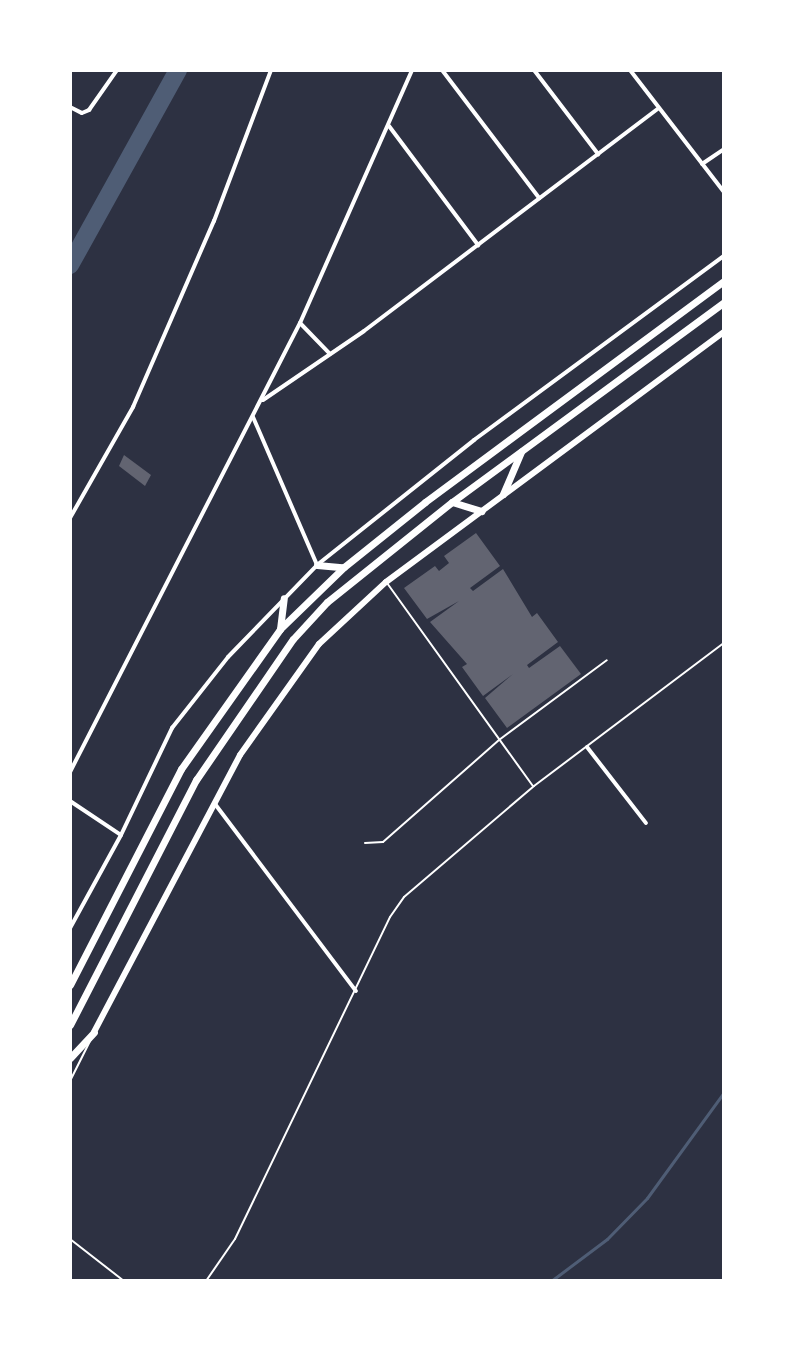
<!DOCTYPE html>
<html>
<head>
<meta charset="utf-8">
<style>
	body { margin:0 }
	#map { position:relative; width:794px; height:1351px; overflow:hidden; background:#2d3142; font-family:Manrope,sans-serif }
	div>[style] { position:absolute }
	.stream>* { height:3px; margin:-1.5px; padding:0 1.5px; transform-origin:1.5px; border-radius:1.5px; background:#4f5d75 }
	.river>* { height:18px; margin:-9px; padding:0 9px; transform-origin:9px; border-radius:9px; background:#4f5d75 }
	.building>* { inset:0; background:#626471 }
	.service>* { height:2px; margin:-1px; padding:0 1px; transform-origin:1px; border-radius:1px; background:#fff }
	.minor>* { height:4px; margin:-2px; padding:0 2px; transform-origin:2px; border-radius:2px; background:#fff }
	.tertiary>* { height:6px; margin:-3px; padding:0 3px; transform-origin:3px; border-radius:3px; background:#fff }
	.trunk>* { height:7px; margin:-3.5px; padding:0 3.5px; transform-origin:3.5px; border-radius:3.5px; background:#fff }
	span { translate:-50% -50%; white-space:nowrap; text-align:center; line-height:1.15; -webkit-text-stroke:8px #fff; paint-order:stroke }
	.frame { position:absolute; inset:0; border:72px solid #fff; pointer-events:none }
</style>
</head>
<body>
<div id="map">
	<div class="stream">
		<i style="left:551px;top:1281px;width:70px;rotate:-36.9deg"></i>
		<i style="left:607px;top:1239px;width:57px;rotate:-45.7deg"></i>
		<i style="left:647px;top:1198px;width:131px;rotate:-54deg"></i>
	</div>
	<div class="river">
		<i style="left:70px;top:265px;width:223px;rotate:-61deg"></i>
	</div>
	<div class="building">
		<i style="clip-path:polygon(124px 455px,151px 475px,145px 486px,119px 466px)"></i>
		<i style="clip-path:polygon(476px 533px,500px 566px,470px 588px,473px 591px,503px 569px,532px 617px,537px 613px,558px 642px,527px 665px,529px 668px,560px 646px,581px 674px,507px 728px,485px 698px,513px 674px,483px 696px,462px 667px,467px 664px,430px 622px,459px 601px,427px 619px,404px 588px,435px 566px,439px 571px,449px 563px,444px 556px)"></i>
	</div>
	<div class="service">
		<i style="left:387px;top:583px;width:250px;rotate:54.3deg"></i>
		<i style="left:365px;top:843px;width:18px;rotate:-3deg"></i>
		<i style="left:383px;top:842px;width:154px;rotate:-41.3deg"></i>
		<i style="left:499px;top:740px;width:134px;rotate:-36.5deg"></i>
		<i style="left:70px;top:1081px;width:47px;rotate:-63.4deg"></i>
		<i style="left:70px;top:1239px;width:68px;rotate:37.9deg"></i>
		<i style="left:206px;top:1281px;width:51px;rotate:-55.4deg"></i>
		<i style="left:235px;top:1239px;width:357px;rotate:-64.3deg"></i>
		<i style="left:390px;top:917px;width:24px;rotate:-55deg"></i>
		<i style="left:404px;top:897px;width:171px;rotate:-40.5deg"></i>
		<i style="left:534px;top:786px;width:238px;rotate:-37deg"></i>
	</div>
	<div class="minor">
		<i style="left:442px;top:70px;width:161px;rotate:52.8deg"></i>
		<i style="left:534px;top:70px;width:106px;rotate:52.7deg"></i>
		<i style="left:630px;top:70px;width:154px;rotate:52.4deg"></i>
		<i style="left:70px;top:107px;width:13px;rotate:27deg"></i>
		<i style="left:82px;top:113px;width:8px;rotate:-23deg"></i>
		<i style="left:89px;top:110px;width:49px;rotate:-55deg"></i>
		<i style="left:389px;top:126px;width:149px;rotate:53.2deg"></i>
		<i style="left:702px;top:164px;width:27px;rotate:-34deg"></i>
		<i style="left:300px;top:323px;width:43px;rotate:45.9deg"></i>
		<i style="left:263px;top:400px;width:122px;rotate:-34.3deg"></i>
		<i style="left:364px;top:331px;width:368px;rotate:-37.1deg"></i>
		<i style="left:253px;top:417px;width:161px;rotate:66.6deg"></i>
		<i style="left:70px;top:518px;width:128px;rotate:-60.4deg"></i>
		<i style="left:133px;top:407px;width:203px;rotate:-66.5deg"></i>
		<i style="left:214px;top:221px;width:161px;rotate:-69.3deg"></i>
		<i style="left:587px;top:747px;width:96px;rotate:52.2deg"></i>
		<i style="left:70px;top:772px;width:504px;rotate:-62.88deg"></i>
		<i style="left:300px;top:323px;width:277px;rotate:-66.1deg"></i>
		<i style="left:70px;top:801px;width:61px;rotate:33.7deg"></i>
		<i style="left:121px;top:835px;width:106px;rotate:118.7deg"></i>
		<i style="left:215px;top:804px;width:234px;rotate:53deg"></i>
		<i style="left:121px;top:835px;width:119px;rotate:-64.5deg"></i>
		<i style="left:172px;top:728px;width:90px;rotate:-51.7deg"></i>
		<i style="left:228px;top:657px;width:128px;rotate:-45.9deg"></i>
		<i style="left:317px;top:565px;width:201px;rotate:-38.5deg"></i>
		<i style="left:474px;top:440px;width:310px;rotate:-36.4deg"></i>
	</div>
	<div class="tertiary">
		<i style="left:94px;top:1032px;width:313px;rotate:-62.2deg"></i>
		<i style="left:240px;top:755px;width:136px;rotate:-54.6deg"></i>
		<i style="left:319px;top:644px;width:91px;rotate:-42.8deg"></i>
		<i style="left:386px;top:582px;width:420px;rotate:-36.5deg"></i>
	</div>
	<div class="trunk">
		<i style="left:503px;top:494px;width:46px;rotate:-66.8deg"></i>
		<i style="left:452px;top:502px;width:31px;rotate:17deg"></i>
		<i style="left:317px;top:565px;width:25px;rotate:5deg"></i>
		<i style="left:280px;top:629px;width:31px;rotate:-83deg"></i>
		<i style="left:70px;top:985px;width:243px;rotate:-62.8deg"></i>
		<i style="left:181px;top:769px;width:171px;rotate:-54.7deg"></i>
		<i style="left:280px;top:629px;width:89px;rotate:-44.1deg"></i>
		<i style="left:344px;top:567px;width:104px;rotate:-38.7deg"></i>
		<i style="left:425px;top:502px;width:372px;rotate:-36.5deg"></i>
		<i style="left:70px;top:1025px;width:276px;rotate:-62.8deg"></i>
		<i style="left:196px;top:780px;width:171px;rotate:-55.5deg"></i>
		<i style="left:293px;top:639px;width:50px;rotate:-47.4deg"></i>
		<i style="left:327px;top:602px;width:160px;rotate:-38.7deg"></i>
		<i style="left:452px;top:502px;width:338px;rotate:-36.3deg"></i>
		<i style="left:70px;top:1058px;width:35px;rotate:-47deg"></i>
	</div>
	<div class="frame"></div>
</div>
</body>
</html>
